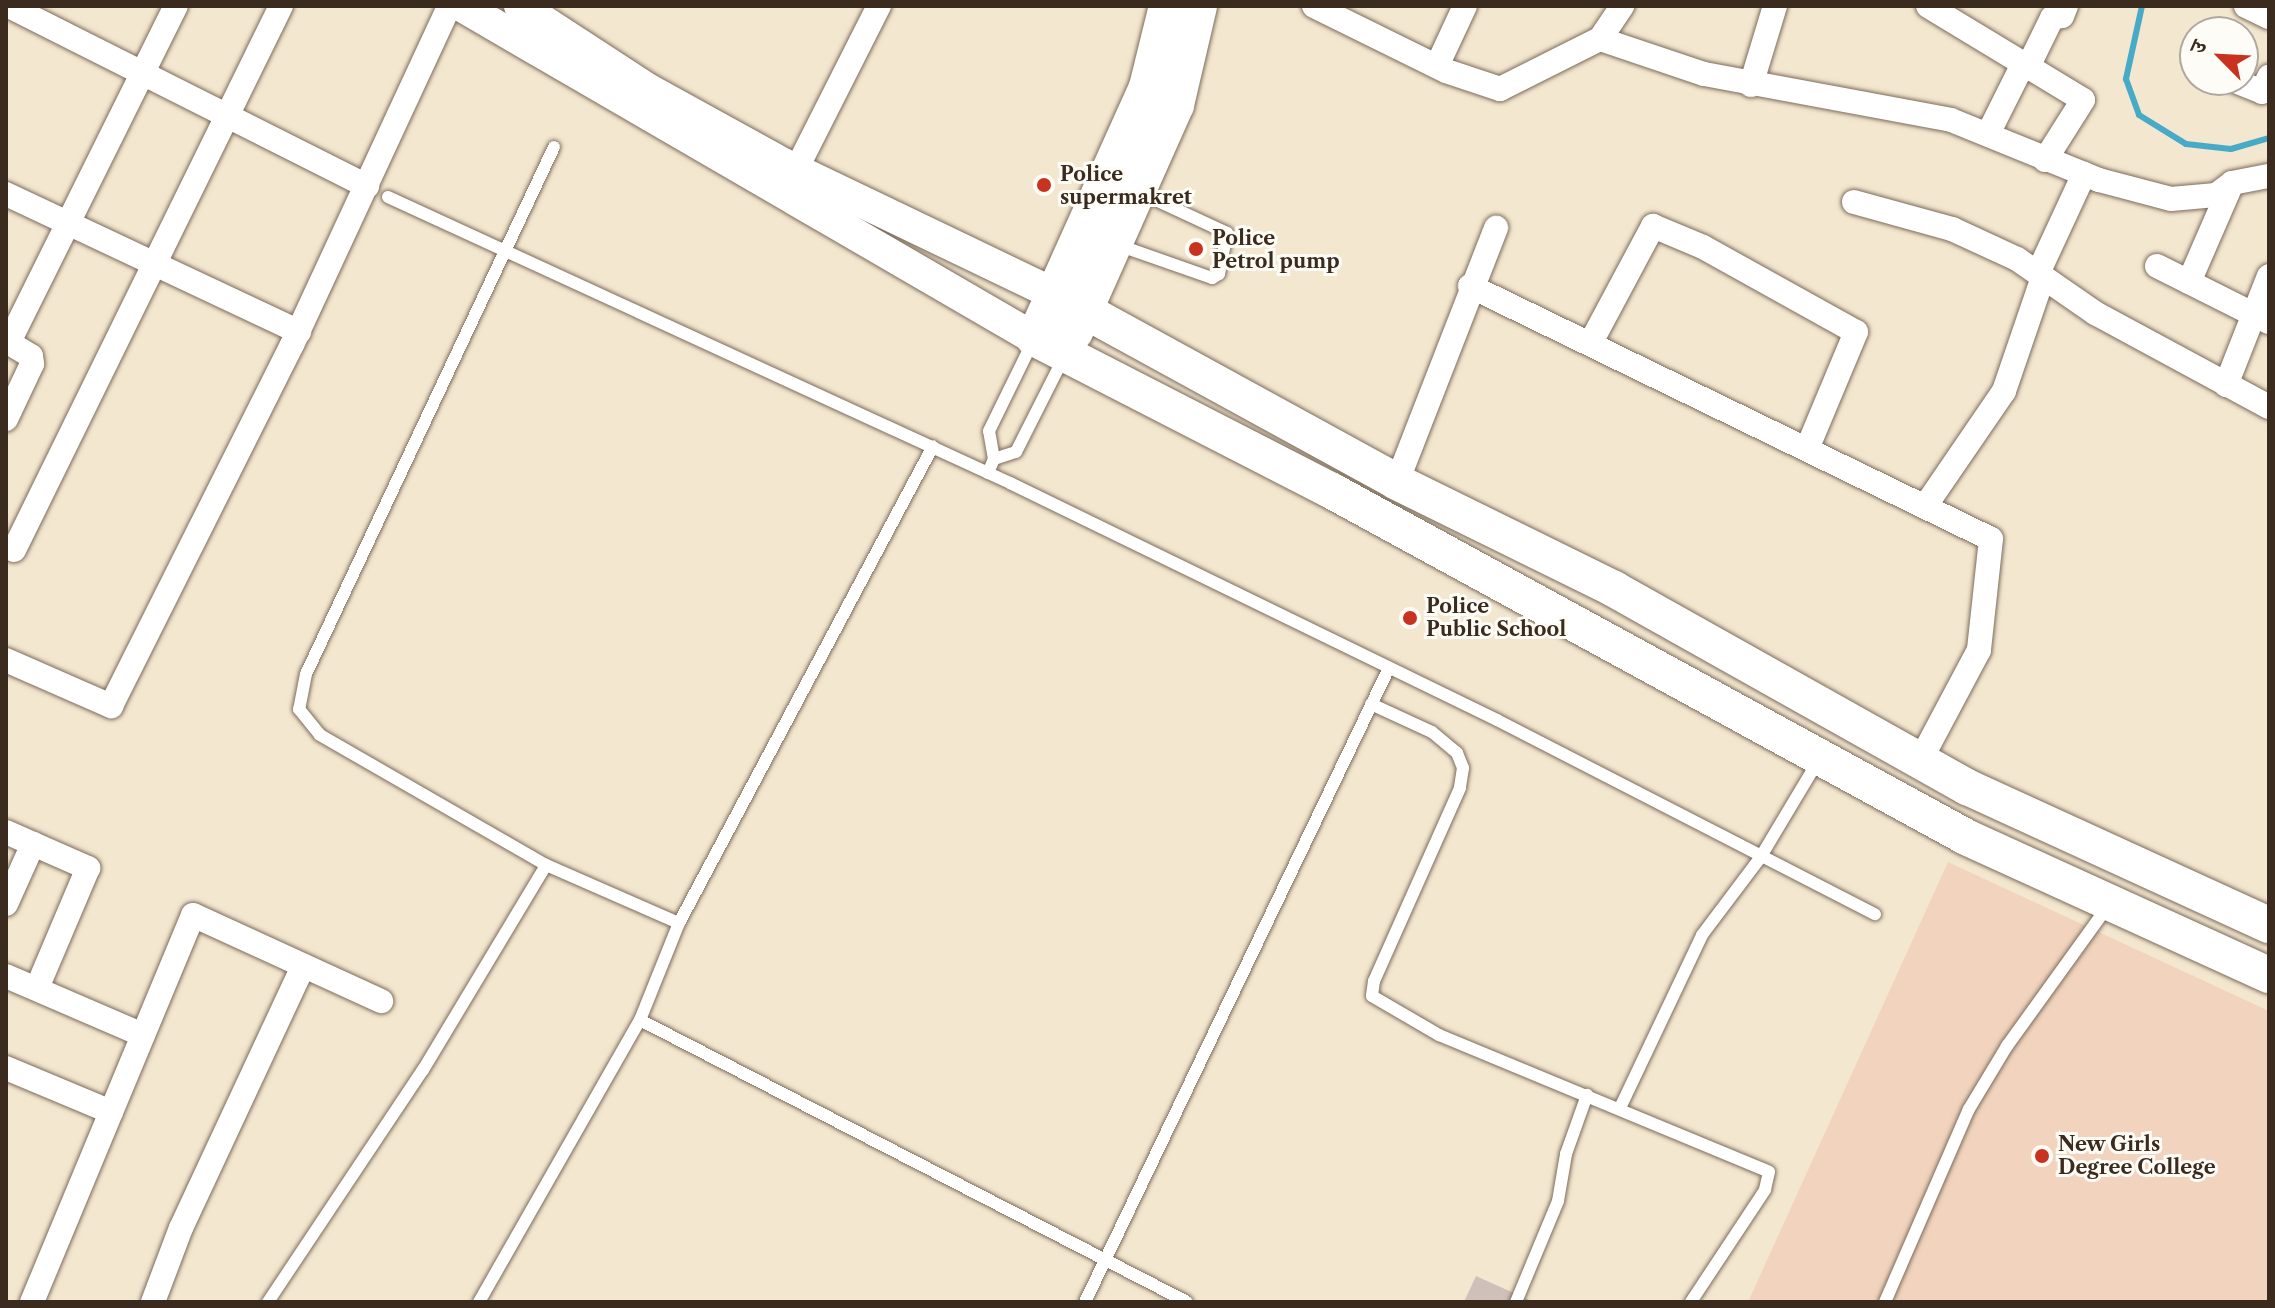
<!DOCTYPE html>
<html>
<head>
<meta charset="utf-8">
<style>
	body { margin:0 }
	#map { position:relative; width:2275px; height:1308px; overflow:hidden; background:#f4e7cf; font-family:"Libre Caslon Text","Noto Serif Devanagari",serif }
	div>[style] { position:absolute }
	.built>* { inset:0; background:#f2d4be }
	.industrial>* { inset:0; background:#cfc0ba }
	.stream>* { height:6px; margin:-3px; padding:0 3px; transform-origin:3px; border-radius:3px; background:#47aac7 }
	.roads { filter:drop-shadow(0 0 2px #7c6c5c) drop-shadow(0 0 2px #7c6c5c) }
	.service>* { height:12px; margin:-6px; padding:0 6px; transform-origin:6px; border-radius:6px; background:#fff }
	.minor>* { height:24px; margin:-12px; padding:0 12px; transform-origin:12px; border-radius:12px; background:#fff }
	.secondary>* { height:32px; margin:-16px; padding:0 16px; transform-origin:16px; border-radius:16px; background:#fff }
	.primary>* { height:36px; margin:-18px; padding:0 18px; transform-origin:18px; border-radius:18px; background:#fff }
	.dots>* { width:22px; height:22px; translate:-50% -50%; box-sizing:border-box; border:4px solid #fdfcf7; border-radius:50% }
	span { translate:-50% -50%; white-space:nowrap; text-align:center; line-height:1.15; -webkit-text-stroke:6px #fdfcf7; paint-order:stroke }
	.poi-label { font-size:20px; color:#3b2a1e; font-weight:700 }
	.left { translate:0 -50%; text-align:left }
	.frame { position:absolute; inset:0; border:8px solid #3b2a1e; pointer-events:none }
	.north { position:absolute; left:2179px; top:16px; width:80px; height:80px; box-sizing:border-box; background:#fdfcf7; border:2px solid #afa8a0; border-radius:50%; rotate:294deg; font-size:22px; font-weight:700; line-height:32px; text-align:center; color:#3b2a1e }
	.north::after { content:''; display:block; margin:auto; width:28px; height:36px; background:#c8321e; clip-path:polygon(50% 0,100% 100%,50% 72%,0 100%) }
</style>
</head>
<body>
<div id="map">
	<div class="built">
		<i style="clip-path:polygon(1948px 862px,2269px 1011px,2269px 1302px,1748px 1302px)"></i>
	</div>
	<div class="industrial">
		<i style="clip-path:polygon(1476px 1276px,1534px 1302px,1464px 1302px)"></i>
	</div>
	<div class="stream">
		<i style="left:2142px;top:6px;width:75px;rotate:102.4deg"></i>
		<i style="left:2126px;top:79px;width:38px;rotate:70deg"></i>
		<i style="left:2139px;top:115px;width:55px;rotate:31.7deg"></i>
		<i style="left:2186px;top:144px;width:45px;rotate:6.3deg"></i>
		<i style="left:2231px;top:149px;width:40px;rotate:-16deg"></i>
	</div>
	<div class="roads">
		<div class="service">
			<i style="left:554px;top:147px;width:582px;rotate:115.2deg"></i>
			<i style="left:306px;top:674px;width:36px;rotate:101deg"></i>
			<i style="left:299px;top:709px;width:33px;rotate:51deg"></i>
			<i style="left:320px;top:735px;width:261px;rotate:29.9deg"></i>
			<i style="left:546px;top:865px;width:145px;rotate:23.6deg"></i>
			<i style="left:388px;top:197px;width:685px;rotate:24.69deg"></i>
			<i style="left:1010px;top:483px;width:542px;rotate:25.95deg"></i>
			<i style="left:1497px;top:720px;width:425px;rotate:27.2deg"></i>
			<i style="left:1118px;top:245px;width:100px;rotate:19.3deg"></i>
			<i style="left:1212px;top:278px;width:8px;rotate:-30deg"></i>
			<i style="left:1219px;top:274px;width:42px;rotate:-79deg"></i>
			<i style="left:1227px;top:233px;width:95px;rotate:-155.1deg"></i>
			<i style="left:994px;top:459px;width:23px;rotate:-18deg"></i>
			<i style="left:1016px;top:452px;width:106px;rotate:-63.2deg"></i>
			<i style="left:988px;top:473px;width:15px;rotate:-67deg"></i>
			<i style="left:994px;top:459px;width:28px;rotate:-100deg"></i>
			<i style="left:989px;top:431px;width:100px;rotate:-63.9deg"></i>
			<i style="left:1371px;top:704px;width:67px;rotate:24.7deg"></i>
			<i style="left:1432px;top:732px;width:33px;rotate:40deg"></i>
			<i style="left:1457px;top:753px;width:16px;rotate:68deg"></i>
			<i style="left:1463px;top:768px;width:20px;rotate:99deg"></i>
			<i style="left:1460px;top:788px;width:211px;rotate:114deg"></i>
			<i style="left:1374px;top:981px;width:15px;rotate:98deg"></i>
			<i style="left:1372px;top:996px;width:78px;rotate:30.2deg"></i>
			<i style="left:1439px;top:1035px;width:357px;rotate:22.5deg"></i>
			<i style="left:1769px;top:1172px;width:18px;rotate:103deg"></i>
			<i style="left:1765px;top:1190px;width:134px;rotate:123.5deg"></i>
			<i style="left:640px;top:1020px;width:615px;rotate:27.27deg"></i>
			<i style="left:1620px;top:1108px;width:191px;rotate:-64.6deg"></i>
			<i style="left:1702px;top:935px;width:96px;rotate:-53deg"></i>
			<i style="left:1760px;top:858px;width:113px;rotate:-59.1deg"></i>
			<i style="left:268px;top:1302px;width:279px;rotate:-56.3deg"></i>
			<i style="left:423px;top:1070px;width:239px;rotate:-59deg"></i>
			<i style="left:479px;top:1302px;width:325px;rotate:-60.3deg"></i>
			<i style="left:640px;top:1020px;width:105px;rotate:-68.1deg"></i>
			<i style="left:679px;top:923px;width:540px;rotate:-61.96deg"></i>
			<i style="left:1085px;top:1302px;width:701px;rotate:-64.39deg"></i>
			<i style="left:1516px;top:1302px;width:109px;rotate:-67.4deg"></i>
			<i style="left:1558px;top:1201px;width:48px;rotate:-80.3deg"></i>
			<i style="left:1566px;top:1154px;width:63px;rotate:-70.4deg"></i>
			<i style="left:1885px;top:1302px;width:210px;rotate:-66.5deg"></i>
			<i style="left:1969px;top:1109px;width:74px;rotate:-58.9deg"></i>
			<i style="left:2007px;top:1046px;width:173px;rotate:-54.2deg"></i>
		</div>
		<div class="minor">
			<i style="left:9px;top:6px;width:401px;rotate:26.7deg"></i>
			<i style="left:1314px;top:6px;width:147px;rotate:26.2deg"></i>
			<i style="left:1446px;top:71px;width:57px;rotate:18.4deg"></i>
			<i style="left:1500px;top:89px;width:112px;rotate:-26.6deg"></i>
			<i style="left:1600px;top:39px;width:110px;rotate:18.6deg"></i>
			<i style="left:1704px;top:74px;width:251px;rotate:10.5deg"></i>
			<i style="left:1951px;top:120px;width:160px;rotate:22.1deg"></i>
			<i style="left:2099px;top:180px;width:74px;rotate:14.8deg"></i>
			<i style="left:2171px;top:199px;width:45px;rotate:-5.1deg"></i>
			<i style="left:2216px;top:195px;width:20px;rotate:-37deg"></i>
			<i style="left:2232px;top:183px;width:38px;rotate:-11deg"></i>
			<i style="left:1928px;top:6px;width:181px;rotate:31.2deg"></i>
			<i style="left:2083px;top:100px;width:71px;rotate:122.3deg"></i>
			<i style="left:2246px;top:6px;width:25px;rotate:26deg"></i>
			<i style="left:1600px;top:39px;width:40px;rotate:-56deg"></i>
			<i style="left:1437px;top:66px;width:66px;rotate:-65deg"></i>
			<i style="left:2027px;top:69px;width:57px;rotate:-63.9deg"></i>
			<i style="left:2052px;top:18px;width:10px;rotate:-11deg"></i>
			<i style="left:2062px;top:16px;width:11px;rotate:-68deg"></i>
			<i style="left:2233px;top:80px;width:31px;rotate:22deg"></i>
			<i style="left:2262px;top:92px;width:17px;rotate:-65deg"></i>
			<i style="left:1751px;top:85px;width:83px;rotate:-73.1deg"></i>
			<i style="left:1989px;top:132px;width:74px;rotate:-63.4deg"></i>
			<i style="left:796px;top:170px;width:184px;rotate:-63.2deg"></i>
			<i style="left:6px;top:194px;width:324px;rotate:25.2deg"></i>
			<i style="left:1854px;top:202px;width:102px;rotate:15.4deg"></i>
			<i style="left:1952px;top:229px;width:72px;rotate:24.8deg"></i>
			<i style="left:2017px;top:259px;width:95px;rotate:34.7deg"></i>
			<i style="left:2095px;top:313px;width:198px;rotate:28.4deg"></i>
			<i style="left:2157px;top:266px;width:125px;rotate:26.6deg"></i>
			<i style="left:2039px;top:271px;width:107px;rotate:-65.1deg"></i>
			<i style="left:2189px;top:282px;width:108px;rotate:-66.5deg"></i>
			<i style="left:1470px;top:286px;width:579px;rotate:25.9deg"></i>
			<i style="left:1991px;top:539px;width:112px;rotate:96.2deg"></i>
			<i style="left:1979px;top:650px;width:126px;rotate:118deg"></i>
			<i style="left:6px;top:341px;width:29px;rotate:31deg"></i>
			<i style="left:31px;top:356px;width:8px;rotate:83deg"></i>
			<i style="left:32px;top:364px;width:61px;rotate:115.3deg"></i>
			<i style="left:9px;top:342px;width:375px;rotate:-63.6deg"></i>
			<i style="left:1590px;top:344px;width:134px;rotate:-61.9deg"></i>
			<i style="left:1653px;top:226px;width:54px;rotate:22.8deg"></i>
			<i style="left:1703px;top:247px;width:175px;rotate:29.1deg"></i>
			<i style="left:1856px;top:332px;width:127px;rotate:112.7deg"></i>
			<i style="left:2226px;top:385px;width:117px;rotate:-68.5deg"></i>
			<i style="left:1397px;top:482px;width:273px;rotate:-68.7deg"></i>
			<i style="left:1926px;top:505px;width:138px;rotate:-55.6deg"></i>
			<i style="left:2004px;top:391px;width:120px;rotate:-71.1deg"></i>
			<i style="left:14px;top:550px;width:606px;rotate:-63.86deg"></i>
			<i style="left:6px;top:660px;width:115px;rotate:23.7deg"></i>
			<i style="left:111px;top:706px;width:404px;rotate:-63.4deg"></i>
			<i style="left:292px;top:345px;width:374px;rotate:-65.1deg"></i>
			<i style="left:6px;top:832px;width:90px;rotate:23.7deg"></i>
			<i style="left:88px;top:868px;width:130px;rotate:113deg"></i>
			<i style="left:6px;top:904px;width:66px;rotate:-65.8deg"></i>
			<i style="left:6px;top:976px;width:149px;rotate:23.3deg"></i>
			<i style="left:6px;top:1068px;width:114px;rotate:22.7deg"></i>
			<i style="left:32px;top:1302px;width:419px;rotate:-67.4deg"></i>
			<i style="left:193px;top:915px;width:207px;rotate:24.6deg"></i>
			<i style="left:153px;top:1302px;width:79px;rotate:-69.3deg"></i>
			<i style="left:181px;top:1228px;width:289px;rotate:-65deg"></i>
		</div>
		<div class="secondary">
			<i style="left:462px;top:6px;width:661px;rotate:30.13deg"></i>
			<i style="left:520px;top:6px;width:154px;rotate:33.1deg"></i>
			<i style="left:649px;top:90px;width:153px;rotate:28.9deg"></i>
			<i style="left:783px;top:164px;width:303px;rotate:25.6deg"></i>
		</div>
		<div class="primary">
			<i style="left:1167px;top:6px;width:83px;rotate:103.9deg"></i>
			<i style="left:1147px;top:87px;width:275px;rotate:114.2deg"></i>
			<i style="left:1034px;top:338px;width:335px;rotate:27.2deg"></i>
			<i style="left:1332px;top:491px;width:722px;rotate:28.62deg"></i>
			<i style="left:1966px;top:837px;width:333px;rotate:24.5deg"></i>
			<i style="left:1056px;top:295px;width:389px;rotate:28.7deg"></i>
			<i style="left:1397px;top:482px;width:242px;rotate:26.2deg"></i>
			<i style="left:1614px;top:589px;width:405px;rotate:29.3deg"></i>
			<i style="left:1967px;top:787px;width:332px;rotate:24.6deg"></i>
			<i style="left:1075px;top:332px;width:248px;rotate:-66deg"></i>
			<i style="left:1176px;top:105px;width:102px;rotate:-76.9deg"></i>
		</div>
	</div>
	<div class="dots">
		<i style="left:1044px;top:185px;background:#c8321e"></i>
		<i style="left:1196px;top:249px;background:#c8321e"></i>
		<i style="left:1410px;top:618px;background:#c8321e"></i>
		<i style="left:2042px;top:1156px;background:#c8321e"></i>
	</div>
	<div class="poi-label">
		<span class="left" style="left:1060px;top:186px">Police<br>supermakret</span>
		<span class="left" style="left:1212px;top:250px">Police<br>Petrol pump</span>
		<span class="left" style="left:1426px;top:618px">Police<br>Public School</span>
		<span class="left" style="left:2058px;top:1156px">New Girls<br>Degree College</span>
	</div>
	<div class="frame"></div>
	<div class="north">उ</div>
</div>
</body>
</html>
